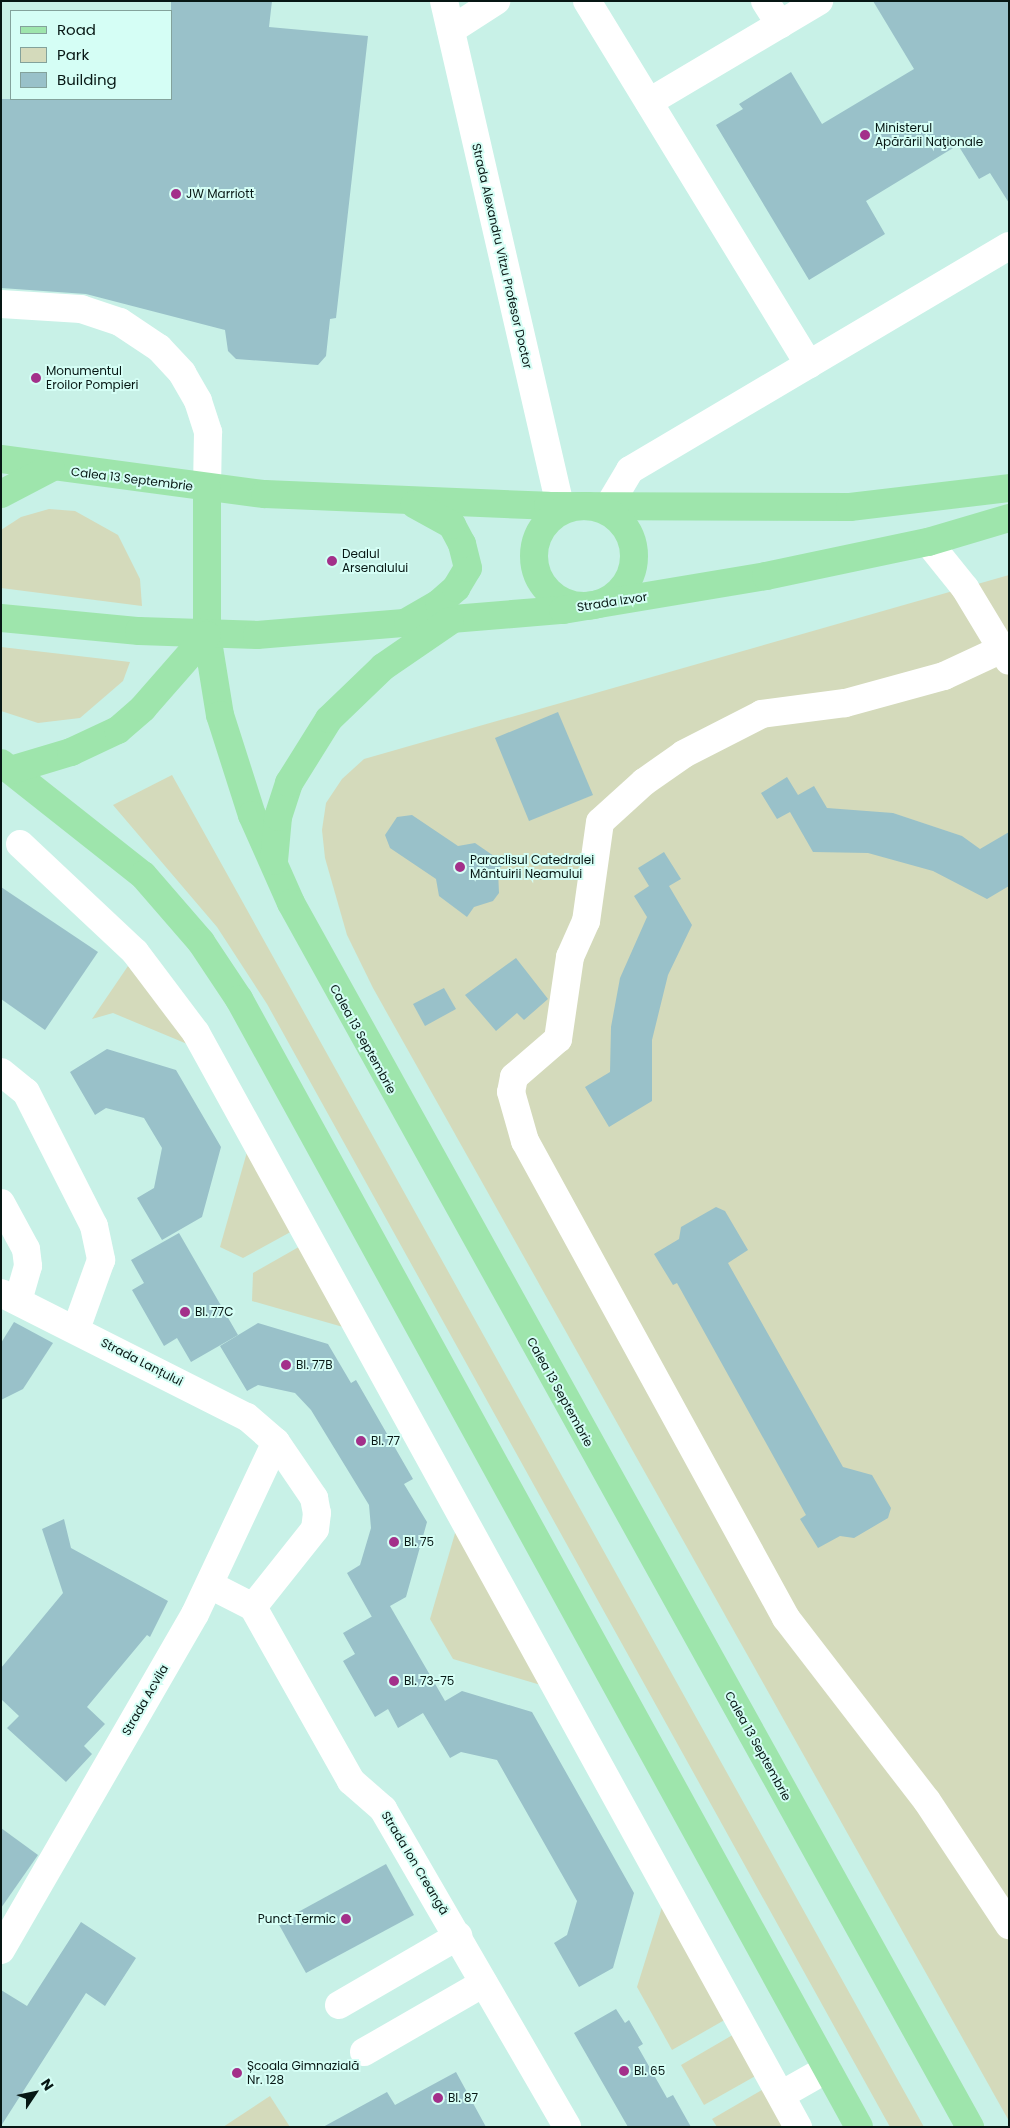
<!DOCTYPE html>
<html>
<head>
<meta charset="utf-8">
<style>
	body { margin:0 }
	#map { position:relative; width:1010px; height:2128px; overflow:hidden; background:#c8f1e7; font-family:Poppins,sans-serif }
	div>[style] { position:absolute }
	.green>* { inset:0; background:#d4dabb }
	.building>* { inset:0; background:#99c1c9 }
	.minor>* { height:28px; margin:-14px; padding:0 14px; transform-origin:14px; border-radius:14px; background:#fff }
	.major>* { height:28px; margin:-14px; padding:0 14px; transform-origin:14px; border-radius:14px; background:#9ee5ac }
	.major>.ring { margin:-14px; padding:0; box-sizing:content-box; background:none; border:28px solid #9ee5ac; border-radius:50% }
	.dots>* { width:14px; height:14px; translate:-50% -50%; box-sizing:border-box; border:2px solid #d5fef5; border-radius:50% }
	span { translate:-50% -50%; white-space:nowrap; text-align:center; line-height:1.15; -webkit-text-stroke:4px #d5fef5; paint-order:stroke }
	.poi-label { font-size:12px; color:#071714 }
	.left { translate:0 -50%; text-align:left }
	.right { translate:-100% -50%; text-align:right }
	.street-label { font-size:12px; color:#071714 }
	.frame { position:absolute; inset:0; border:2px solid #071714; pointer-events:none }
	.legend { position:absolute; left:10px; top:10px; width:162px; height:90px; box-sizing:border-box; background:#d5fef5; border:1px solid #83a29b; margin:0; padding:6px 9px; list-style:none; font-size:15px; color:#071714 }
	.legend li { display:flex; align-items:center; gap:10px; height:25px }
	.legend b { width:25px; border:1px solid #83a29b }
	.north { position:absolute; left:10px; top:2068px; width:50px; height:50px; -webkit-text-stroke:4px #d5fef5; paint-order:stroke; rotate:56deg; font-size:14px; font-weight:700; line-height:20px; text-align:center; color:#071714 }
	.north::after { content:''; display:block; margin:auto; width:18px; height:22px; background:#071714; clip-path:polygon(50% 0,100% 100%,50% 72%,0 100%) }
</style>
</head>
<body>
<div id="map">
	<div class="green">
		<i style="clip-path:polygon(49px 509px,75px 511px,118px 535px,140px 579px,142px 606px,1px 588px,1px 530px,21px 517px)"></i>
		<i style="clip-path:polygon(1009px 575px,1009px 2121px,373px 988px,347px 935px,325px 858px,322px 830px,326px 803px,342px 779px,364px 759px)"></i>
		<i style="clip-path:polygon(1px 647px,130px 662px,123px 681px,80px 718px,38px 723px,1px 711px)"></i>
		<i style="clip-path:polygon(172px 775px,924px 2127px,890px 2127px,267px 1004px,217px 927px,113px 805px)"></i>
		<i style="clip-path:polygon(128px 966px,192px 1046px,113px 1013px,92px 1019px)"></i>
		<i style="clip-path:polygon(249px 1145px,296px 1229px,243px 1258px,220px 1247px)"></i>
		<i style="clip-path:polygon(304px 1244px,350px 1329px,252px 1301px,253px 1273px)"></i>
		<i style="clip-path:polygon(456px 1530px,544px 1686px,453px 1659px,430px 1619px)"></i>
		<i style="clip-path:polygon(663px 1904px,728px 2018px,672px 2050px,637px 1987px)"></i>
		<i style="clip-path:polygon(736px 2033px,759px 2074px,704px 2105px,681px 2065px)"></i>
		<i style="clip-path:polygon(767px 2087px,789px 2127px,717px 2127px,712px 2119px)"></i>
		<i style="clip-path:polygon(270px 2096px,290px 2127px,223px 2127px)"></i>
	</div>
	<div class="building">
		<i style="clip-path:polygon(171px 1px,272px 1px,269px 27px,368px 36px,336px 318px,330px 319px,326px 356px,318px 365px,236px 359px,228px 351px,225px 330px,86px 294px,1px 288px,1px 99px,171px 99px)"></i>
		<i style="clip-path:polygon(873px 1px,1009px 1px,1009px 203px,990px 173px,979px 179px,958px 145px,866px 201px,885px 234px,809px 280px,716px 125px,743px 109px,739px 104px,791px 72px,822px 124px,914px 69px)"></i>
		<i style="clip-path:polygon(558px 712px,593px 795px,529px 821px,495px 738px)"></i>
		<i style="clip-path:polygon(787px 777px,798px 795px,814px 786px,827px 808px,893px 813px,962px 836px,980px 849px,1009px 832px,1009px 886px,987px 899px,933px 871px,868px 853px,813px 852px,790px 812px,777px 819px,761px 793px)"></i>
		<i style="clip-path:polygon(412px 815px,458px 846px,475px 843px,504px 863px,498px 871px,499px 893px,493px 901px,474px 907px,467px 917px,439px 896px,436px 879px,390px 848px,385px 835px,397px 817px)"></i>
		<i style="clip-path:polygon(664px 852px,681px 879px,669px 886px,692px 925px,668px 975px,652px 1040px,652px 1101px,609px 1127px,585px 1087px,610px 1072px,611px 1027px,620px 978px,647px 917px,634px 896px,649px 886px,638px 868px)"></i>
		<i style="clip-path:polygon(1px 887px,98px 952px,45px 1030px,1px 999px)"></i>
		<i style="clip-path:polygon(516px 958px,548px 999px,524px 1020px,517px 1013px,496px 1031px,465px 995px)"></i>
		<i style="clip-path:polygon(444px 988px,456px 1009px,425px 1026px,413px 1004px)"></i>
		<i style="clip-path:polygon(107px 1049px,176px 1070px,221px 1147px,202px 1217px,162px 1240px,137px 1198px,154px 1188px,162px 1148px,144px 1118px,106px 1108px,95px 1115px,70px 1072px)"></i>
		<i style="clip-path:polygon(716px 1207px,725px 1211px,748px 1250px,728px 1263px,843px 1467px,872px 1475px,891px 1508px,888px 1518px,854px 1538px,840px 1536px,818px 1548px,800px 1519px,806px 1515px,677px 1283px,673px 1285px,654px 1254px,679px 1239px,681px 1227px)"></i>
		<i style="clip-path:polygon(179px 1233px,238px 1335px,191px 1362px,177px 1338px,164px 1346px,132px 1290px,144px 1283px,131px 1260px)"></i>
		<i style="clip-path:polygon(14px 1322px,53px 1343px,23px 1389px,1px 1400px,1px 1343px)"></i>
		<i style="clip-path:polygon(258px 1323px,328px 1344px,351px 1383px,356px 1380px,413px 1479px,404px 1484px,427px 1522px,406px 1597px,390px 1606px,445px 1701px,462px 1691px,532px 1712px,634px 1893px,613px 1968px,579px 1987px,554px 1943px,567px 1935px,577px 1901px,497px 1760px,461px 1752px,450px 1758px,423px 1713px,398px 1728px,388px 1709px,375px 1717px,343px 1661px,355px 1654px,343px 1633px,385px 1609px,372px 1617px,347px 1573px,360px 1565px,371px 1528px,369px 1505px,311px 1410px,295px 1393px,258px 1385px,247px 1391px,220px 1346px)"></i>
		<i style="clip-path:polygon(64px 1519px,71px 1548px,168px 1601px,150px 1637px,147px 1635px,87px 1707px,105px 1724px,84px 1746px,92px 1754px,66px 1782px,7px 1728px,19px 1716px,1px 1699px,1px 1668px,63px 1593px,42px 1529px)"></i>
		<i style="clip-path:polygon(1px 1828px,38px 1855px,1px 1908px)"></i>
		<i style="clip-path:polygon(386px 1864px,414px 1915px,306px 1973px,278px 1923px)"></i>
		<i style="clip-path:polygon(81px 1922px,136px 1958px,105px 2006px,86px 1993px,1px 2126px,1px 1990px,27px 2006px)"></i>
		<i style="clip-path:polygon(616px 2009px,625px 2023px,629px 2020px,643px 2044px,638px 2047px,667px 2098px,673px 2095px,691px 2127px,628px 2127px,574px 2033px)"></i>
		<i style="clip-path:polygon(456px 2072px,486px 2127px,323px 2127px,387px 2092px,395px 2105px)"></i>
	</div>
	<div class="minor">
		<i style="left:444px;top:1px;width:522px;rotate:77.05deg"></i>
		<i style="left:587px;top:1px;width:426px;rotate:58.6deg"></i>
		<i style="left:765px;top:1px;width:28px;rotate:58deg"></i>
		<i style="left:451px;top:30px;width:54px;rotate:-32.8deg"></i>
		<i style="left:649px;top:102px;width:198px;rotate:-30.7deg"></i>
		<i style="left:1px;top:304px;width:80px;rotate:3.6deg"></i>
		<i style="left:81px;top:309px;width:41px;rotate:18.4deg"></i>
		<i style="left:120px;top:322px;width:47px;rotate:33.7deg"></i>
		<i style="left:159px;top:348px;width:34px;rotate:47deg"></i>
		<i style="left:182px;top:373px;width:32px;rotate:60deg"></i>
		<i style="left:198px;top:401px;width:33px;rotate:72deg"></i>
		<i style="left:208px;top:432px;width:57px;rotate:91deg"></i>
		<i style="left:608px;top:507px;width:43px;rotate:-59.3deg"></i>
		<i style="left:630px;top:470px;width:440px;rotate:-30.6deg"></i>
		<i style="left:928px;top:542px;width:59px;rotate:51.2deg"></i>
		<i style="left:965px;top:588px;width:85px;rotate:58.9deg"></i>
		<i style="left:1002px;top:649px;width:64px;rotate:155deg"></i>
		<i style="left:944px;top:676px;width:103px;rotate:164.7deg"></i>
		<i style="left:845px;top:703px;width:84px;rotate:172.5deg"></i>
		<i style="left:762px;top:714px;width:88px;rotate:152.9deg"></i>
		<i style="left:684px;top:754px;width:49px;rotate:145deg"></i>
		<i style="left:644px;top:782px;width:59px;rotate:137.7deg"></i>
		<i style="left:600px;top:822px;width:100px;rotate:98deg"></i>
		<i style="left:586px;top:921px;width:39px;rotate:114deg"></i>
		<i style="left:570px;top:957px;width:83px;rotate:98.3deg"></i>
		<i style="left:558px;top:1039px;width:58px;rotate:139.2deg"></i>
		<i style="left:514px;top:1077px;width:15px;rotate:101deg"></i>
		<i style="left:511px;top:1092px;width:51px;rotate:74.1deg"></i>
		<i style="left:525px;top:1141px;width:544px;rotate:61.31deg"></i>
		<i style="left:786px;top:1618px;width:231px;rotate:52.4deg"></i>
		<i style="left:927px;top:1801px;width:149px;rotate:56.5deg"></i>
		<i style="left:20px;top:844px;width:158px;rotate:43.2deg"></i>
		<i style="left:135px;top:952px;width:101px;rotate:53deg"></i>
		<i style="left:196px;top:1033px;width:1249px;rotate:61.18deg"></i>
		<i style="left:1px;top:1072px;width:32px;rotate:39deg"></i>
		<i style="left:26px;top:1092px;width:150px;rotate:63.1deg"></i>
		<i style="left:94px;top:1226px;width:35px;rotate:78deg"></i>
		<i style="left:101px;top:1260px;width:73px;rotate:109.9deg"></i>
		<i style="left:1px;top:1203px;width:52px;rotate:61.5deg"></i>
		<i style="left:26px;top:1249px;width:17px;rotate:83deg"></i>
		<i style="left:28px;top:1266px;width:35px;rotate:106deg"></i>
		<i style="left:1px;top:1293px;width:275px;rotate:26.8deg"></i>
		<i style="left:247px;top:1417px;width:38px;rotate:41deg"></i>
		<i style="left:276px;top:1442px;width:68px;rotate:55.8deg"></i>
		<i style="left:314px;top:1498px;width:15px;rotate:79deg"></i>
		<i style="left:317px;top:1513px;width:16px;rotate:97deg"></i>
		<i style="left:315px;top:1529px;width:100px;rotate:128.5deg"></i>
		<i style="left:210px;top:1585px;width:48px;rotate:27.1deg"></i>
		<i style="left:253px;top:1607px;width:200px;rotate:60.6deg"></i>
		<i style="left:351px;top:1781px;width:43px;rotate:41.2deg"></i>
		<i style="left:383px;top:1809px;width:367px;rotate:59.9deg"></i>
		<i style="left:1px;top:1950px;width:388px;rotate:-60deg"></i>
		<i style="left:195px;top:1614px;width:190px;rotate:-64.8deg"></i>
		<i style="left:339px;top:2005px;width:138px;rotate:-30.1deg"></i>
		<i style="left:364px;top:2052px;width:138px;rotate:-29.9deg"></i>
		<i style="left:781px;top:2095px;width:53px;rotate:-29.5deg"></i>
	</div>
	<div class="major">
		<i style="left:1px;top:459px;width:266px;rotate:7.6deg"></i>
		<i style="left:265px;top:494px;width:283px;rotate:2.4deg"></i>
		<i style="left:548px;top:506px;width:302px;rotate:0.2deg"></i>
		<i style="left:850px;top:507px;width:160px;rotate:-6.8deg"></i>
		<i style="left:207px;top:489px;width:146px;rotate:90deg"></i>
		<i style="left:207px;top:635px;width:81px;rotate:80.8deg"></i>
		<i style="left:220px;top:715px;width:105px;rotate:72.3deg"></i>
		<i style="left:252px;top:815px;width:96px;rotate:66.1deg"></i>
		<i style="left:291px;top:903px;width:1400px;rotate:60.98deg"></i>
		<i style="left:1px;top:494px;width:56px;rotate:-27.5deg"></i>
		<i class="ring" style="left:534px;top:506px;width:72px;height:72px"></i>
		<i style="left:1px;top:618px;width:139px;rotate:5.4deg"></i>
		<i style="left:139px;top:631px;width:118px;rotate:1.9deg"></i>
		<i style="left:257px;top:635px;width:307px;rotate:-4.7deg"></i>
		<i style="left:563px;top:610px;width:206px;rotate:-9.5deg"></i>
		<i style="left:766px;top:576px;width:166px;rotate:-11.9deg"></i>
		<i style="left:928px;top:542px;width:84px;rotate:-16.5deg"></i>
		<i style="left:408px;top:621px;width:36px;rotate:-30deg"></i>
		<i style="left:439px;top:603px;width:23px;rotate:-41deg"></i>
		<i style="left:456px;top:588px;width:23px;rotate:-59deg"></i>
		<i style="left:468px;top:568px;width:25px;rotate:-104deg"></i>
		<i style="left:462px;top:544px;width:21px;rotate:-118deg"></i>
		<i style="left:452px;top:525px;width:43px;rotate:-151.1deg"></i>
		<i style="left:1px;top:763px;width:181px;rotate:38.3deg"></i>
		<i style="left:143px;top:875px;width:89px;rotate:49.1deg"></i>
		<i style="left:201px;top:942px;width:69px;rotate:56.3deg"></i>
		<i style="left:239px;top:999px;width:1287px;rotate:61.2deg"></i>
		<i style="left:11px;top:770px;width:63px;rotate:-16.7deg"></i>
		<i style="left:71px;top:752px;width:52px;rotate:-25.1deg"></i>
		<i style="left:118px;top:730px;width:33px;rotate:-41deg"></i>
		<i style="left:143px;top:708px;width:97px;rotate:-48.8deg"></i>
		<i style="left:274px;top:861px;width:44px;rotate:-84.8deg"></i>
		<i style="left:278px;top:817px;width:36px;rotate:-72deg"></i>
		<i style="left:289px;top:783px;width:75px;rotate:-58deg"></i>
		<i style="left:329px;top:719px;width:75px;rotate:-43.9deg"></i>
		<i style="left:383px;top:667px;width:81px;rotate:-34.5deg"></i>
	</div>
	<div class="dots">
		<i style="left:865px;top:135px;background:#a3308a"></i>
		<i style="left:176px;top:194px;background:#a3308a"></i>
		<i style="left:36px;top:378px;background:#a3308a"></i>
		<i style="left:332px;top:561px;background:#a3308a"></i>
		<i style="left:460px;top:867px;background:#a3308a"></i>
		<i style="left:185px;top:1312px;background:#a3308a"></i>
		<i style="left:286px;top:1365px;background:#a3308a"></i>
		<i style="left:361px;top:1441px;background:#a3308a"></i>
		<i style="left:394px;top:1542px;background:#a3308a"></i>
		<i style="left:394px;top:1681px;background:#a3308a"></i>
		<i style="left:346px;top:1919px;background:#a3308a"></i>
		<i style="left:624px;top:2071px;background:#a3308a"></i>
		<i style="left:237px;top:2073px;background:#a3308a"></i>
		<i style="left:438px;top:2098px;background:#a3308a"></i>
	</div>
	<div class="poi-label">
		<span class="left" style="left:875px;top:135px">Ministerul<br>Apărării Naţionale</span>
		<span class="left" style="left:186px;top:194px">JW Marriott</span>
		<span class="left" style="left:46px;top:378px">Monumentul<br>Eroilor Pompieri</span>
		<span class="left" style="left:342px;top:561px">Dealul<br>Arsenalului</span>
		<span class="left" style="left:470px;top:867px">Paraclisul Catedralei<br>Mântuirii Neamului</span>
		<span class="left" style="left:195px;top:1312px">Bl. 77C</span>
		<span class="left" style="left:296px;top:1365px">Bl. 77B</span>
		<span class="left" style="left:371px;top:1441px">Bl. 77</span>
		<span class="left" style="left:404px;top:1542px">Bl. 75</span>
		<span class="left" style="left:404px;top:1681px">Bl. 73-75</span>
		<span class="right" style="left:336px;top:1919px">Punct Termic</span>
		<span class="left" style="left:247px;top:2073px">Școala Gimnazială<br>Nr. 128</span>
		<span class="left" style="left:634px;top:2071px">Bl. 65</span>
		<span class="left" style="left:448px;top:2098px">Bl. 87</span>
	</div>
	<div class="street-label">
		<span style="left:502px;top:256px;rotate:77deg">Strada Alexandru Vitzu Profesor Doctor</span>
		<span style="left:132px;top:479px;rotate:7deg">Calea 13 Septembrie</span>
		<span style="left:612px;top:602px;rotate:-9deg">Strada Izvor</span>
		<span style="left:363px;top:1039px;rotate:61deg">Calea 13 Septembrie</span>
		<span style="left:142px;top:1362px;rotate:27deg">Strada Lanțului</span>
		<span style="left:560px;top:1392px;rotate:61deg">Calea 13 Septembrie</span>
		<span style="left:145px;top:1700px;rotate:-60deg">Strada Acvila</span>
		<span style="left:758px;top:1746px;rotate:61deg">Calea 13 Septembrie</span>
		<span style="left:415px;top:1863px;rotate:59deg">Strada Ion Creangă</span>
	</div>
	<div class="frame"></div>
	<ul class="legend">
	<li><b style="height:6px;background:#9ee5ac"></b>Road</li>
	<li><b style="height:14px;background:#d4dabb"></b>Park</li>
	<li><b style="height:14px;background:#99c1c9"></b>Building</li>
	</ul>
	<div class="north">N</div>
</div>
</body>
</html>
